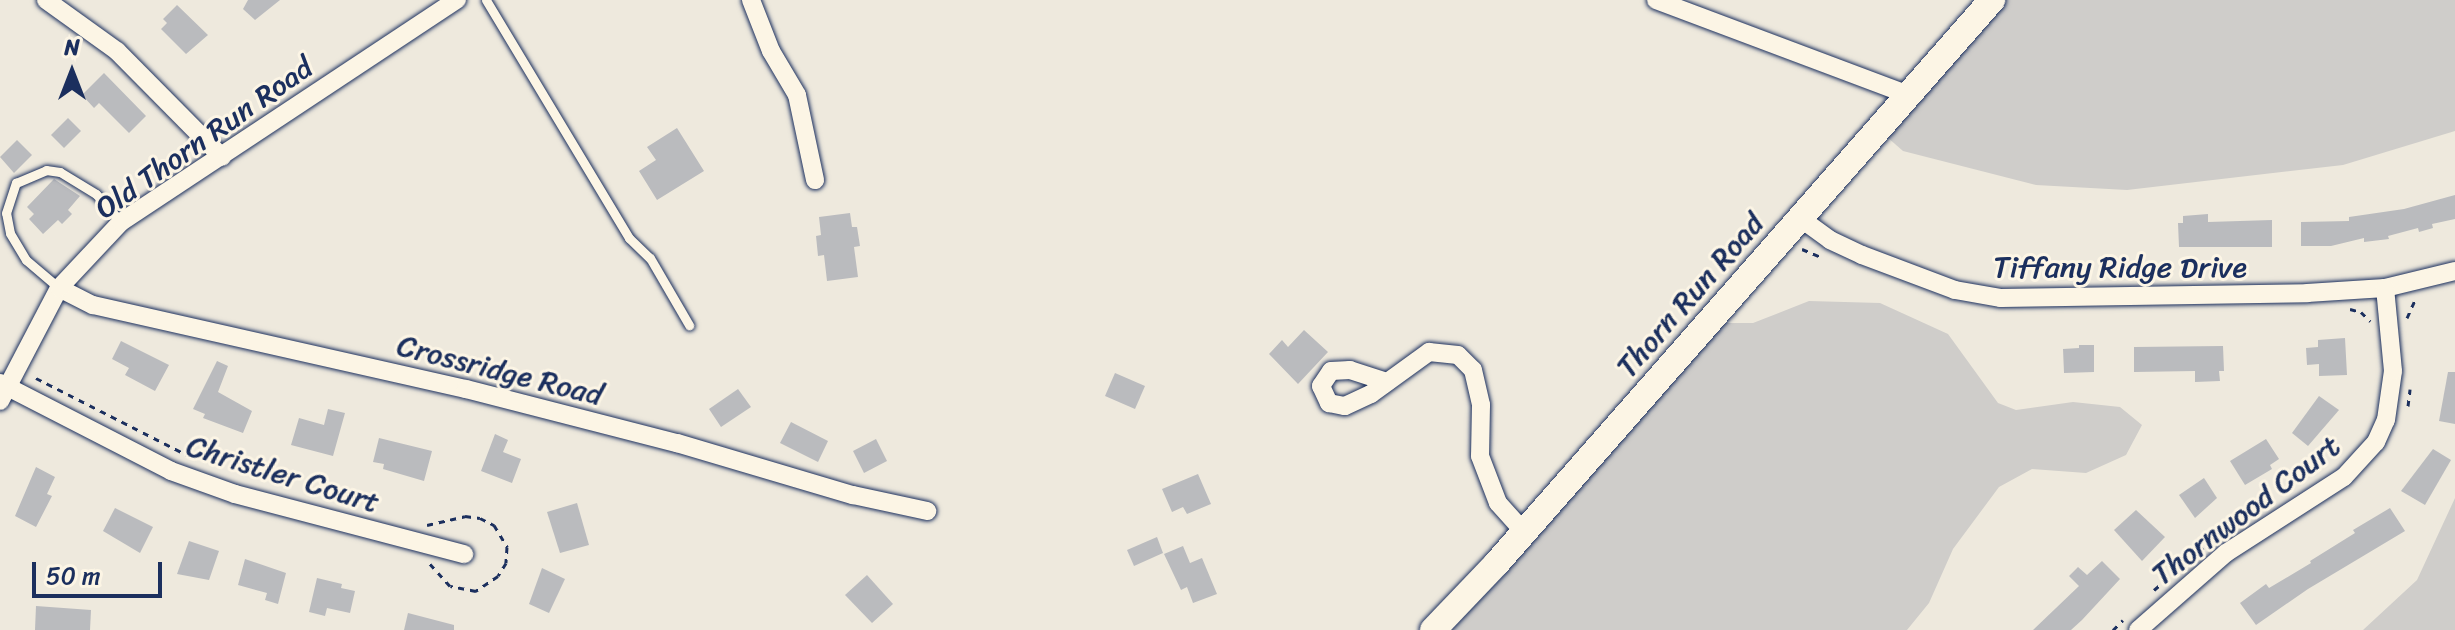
<!DOCTYPE html>
<html>
<head>
<meta charset="utf-8">
<style>
	body { margin:0 }
	#map { position:relative; width:2455px; height:630px; overflow:hidden; background:#eee9dd; font-family:Sriracha,sans-serif }
	div>[style] { position:absolute }
	.green>* { inset:0; background:#cfcdca }
	.building>* { inset:0; background:#babbbe }
	.path>* { height:3px; margin-top:-1.5px; transform-origin:0; background:repeating-linear-gradient(90deg,#1b2f5e 0 6px,transparent 0 12px) }
	.roads { filter:drop-shadow(0 0 2px #1b2f5e) drop-shadow(0 0 2px #1b2f5e) }
	.lane>* { height:9px; margin:-4.5px; padding:0 4.5px; transform-origin:4.5px; border-radius:4.5px; background:#fcf5e5 }
	.street>* { height:18px; margin:-9px; padding:0 9px; transform-origin:9px; border-radius:9px; background:#fcf5e5 }
	.secondary>* { height:26px; margin:-13px; padding:0 13px; transform-origin:13px; border-radius:13px; background:#fcf5e5 }
	span { translate:-50% -50%; white-space:nowrap; text-align:center; line-height:1.15; -webkit-text-stroke:6px #fcf5e5; paint-order:stroke }
	.street-label { font-size:30px; color:#1b2f5e }
	.north { position:absolute; left:32px; top:32px; width:80px; height:80px; -webkit-text-stroke:6px #fcf5e5; paint-order:stroke; rotate:0deg; font-size:22px; font-weight:700; line-height:32px; text-align:center; color:#1b2f5e }
	.north::after { content:''; display:block; margin:auto; width:28px; height:36px; background:#1b2f5e; clip-path:polygon(50% 0,100% 100%,50% 72%,0 100%) }
	.scale { position:absolute; left:32px; top:562px; width:130px; height:36px; box-sizing:border-box; border:4px solid #1b2f5e; border-top:0; padding-left:10px; font-size:24px; line-height:28px; white-space:nowrap; color:#1b2f5e; -webkit-text-stroke:6px #fcf5e5; paint-order:stroke }
</style>
</head>
<body>
<div id="map">
	<div class="green">
		<i style="clip-path:polygon(1992px 0,2455px 0,2455px 131px,2343px 165px,2127px 190px,2036px 185px,1903px 151px,1879px 130px)"></i>
		<i style="clip-path:polygon(1809px 301px,1880px 303px,1948px 334px,1998px 403px,2016px 410px,2073px 402px,2120px 407px,2142px 425px,2126px 455px,2086px 473px,2032px 469px,1999px 487px,1953px 549px,1929px 603px,1907px 630px,1433px 630px,1708px 323px,1753px 323px)"></i>
		<i style="clip-path:polygon(2455px 498px,2455px 630px,2363px 630px,2417px 580px)"></i>
	</div>
	<div class="building">
		<i style="clip-path:polygon(248px 0,280px 0,255px 20px,243px 9px)"></i>
		<i style="clip-path:polygon(177px 5px,208px 35px,186px 54px,161px 29px,167px 23px,163px 19px)"></i>
		<i style="clip-path:polygon(104px 73px,146px 116px,129px 133px,99px 103px,94px 108px,82px 95px)"></i>
		<i style="clip-path:polygon(68px 118px,81px 131px,64px 148px,51px 135px)"></i>
		<i style="clip-path:polygon(677px 128px,704px 171px,657px 200px,639px 171px,656px 160px,647px 147px)"></i>
		<i style="clip-path:polygon(17px 140px,32px 155px,14px 173px,0 157px)"></i>
		<i style="clip-path:polygon(54px 179px,80px 196px,68px 210px,72px 214px,62px 224px,58px 220px,43px 234px,29px 219px,34px 214px,27px 207px)"></i>
		<i style="clip-path:polygon(2455px 195px,2455px 219px,2432px 224px,2433px 228px,2419px 232px,2418px 228px,2388px 236px,2389px 239px,2364px 242px,2364px 238px,2331px 246px,2301px 246px,2301px 222px,2349px 221px,2349px 217px,2404px 209px)"></i>
		<i style="clip-path:polygon(850px 213px,852px 227px,857px 227px,860px 246px,854px 247px,858px 277px,827px 281px,824px 255px,818px 256px,816px 236px,821px 235px,819px 217px)"></i>
		<i style="clip-path:polygon(2208px 214px,2208px 222px,2272px 220px,2272px 247px,2179px 247px,2178px 223px,2183px 223px,2183px 216px)"></i>
		<i style="clip-path:polygon(1304px 330px,1328px 352px,1298px 384px,1269px 354px,1282px 340px,1288px 347px)"></i>
		<i style="clip-path:polygon(2345px 338px,2347px 375px,2319px 376px,2319px 364px,2307px 365px,2306px 348px,2318px 347px,2318px 340px)"></i>
		<i style="clip-path:polygon(121px 341px,169px 365px,155px 391px,125px 375px,129px 368px,112px 359px)"></i>
		<i style="clip-path:polygon(2079px 345px,2094px 345px,2094px 372px,2064px 373px,2063px 349px,2079px 348px)"></i>
		<i style="clip-path:polygon(2223px 346px,2224px 371px,2219px 371px,2220px 381px,2195px 382px,2195px 371px,2134px 372px,2134px 347px)"></i>
		<i style="clip-path:polygon(217px 361px,228px 366px,218px 392px,252px 411px,243px 433px,203px 418px,205px 414px,193px 409px)"></i>
		<i style="clip-path:polygon(2448px 372px,2455px 372px,2455px 424px,2439px 421px)"></i>
		<i style="clip-path:polygon(1115px 373px,1145px 386px,1135px 409px,1105px 396px)"></i>
		<i style="clip-path:polygon(738px 389px,751px 407px,721px 427px,709px 409px)"></i>
		<i style="clip-path:polygon(2319px 396px,2339px 410px,2308px 446px,2292px 433px)"></i>
		<i style="clip-path:polygon(328px 409px,345px 413px,333px 456px,291px 445px,299px 418px,324px 425px)"></i>
		<i style="clip-path:polygon(791px 422px,828px 441px,818px 462px,780px 443px)"></i>
		<i style="clip-path:polygon(495px 434px,508px 440px,503px 452px,521px 459px,512px 483px,481px 471px)"></i>
		<i style="clip-path:polygon(379px 438px,432px 451px,424px 481px,383px 469px,384px 464px,373px 462px)"></i>
		<i style="clip-path:polygon(876px 439px,887px 461px,864px 473px,853px 451px)"></i>
		<i style="clip-path:polygon(2266px 439px,2279px 459px,2270px 465px,2272px 469px,2245px 485px,2230px 461px)"></i>
		<i style="clip-path:polygon(2433px 449px,2451px 460px,2425px 505px,2401px 491px)"></i>
		<i style="clip-path:polygon(36px 467px,55px 477px,47px 494px,52px 496px,36px 527px,15px 516px)"></i>
		<i style="clip-path:polygon(1198px 474px,1211px 504px,1187px 514px,1183px 507px,1172px 512px,1162px 489px)"></i>
		<i style="clip-path:polygon(2204px 478px,2217px 498px,2195px 518px,2179px 495px)"></i>
		<i style="clip-path:polygon(577px 503px,589px 545px,560px 553px,547px 512px)"></i>
		<i style="clip-path:polygon(115px 508px,153px 527px,140px 553px,103px 531px)"></i>
		<i style="clip-path:polygon(2390px 508px,2405px 531px,2308px 589px,2256px 625px,2240px 603px,2266px 584px,2269px 588px,2311px 563px,2310px 561px,2355px 533px,2353px 530px)"></i>
		<i style="clip-path:polygon(2136px 510px,2165px 537px,2142px 561px,2114px 530px)"></i>
		<i style="clip-path:polygon(1157px 537px,1163px 553px,1134px 566px,1127px 550px)"></i>
		<i style="clip-path:polygon(189px 541px,219px 551px,209px 580px,177px 574px)"></i>
		<i style="clip-path:polygon(1183px 546px,1190px 563px,1202px 558px,1217px 594px,1193px 603px,1187px 587px,1181px 590px,1164px 554px)"></i>
		<i style="clip-path:polygon(245px 559px,286px 573px,278px 604px,265px 600px,267px 593px,238px 585px)"></i>
		<i style="clip-path:polygon(2102px 561px,2120px 579px,2082px 620px,2071px 630px,2033px 630px,2079px 586px,2069px 576px,2078px 567px,2087px 575px)"></i>
		<i style="clip-path:polygon(542px 568px,565px 579px,549px 613px,529px 604px)"></i>
		<i style="clip-path:polygon(867px 575px,893px 604px,872px 623px,845px 595px)"></i>
		<i style="clip-path:polygon(317px 578px,342px 584px,341px 588px,355px 591px,350px 613px,327px 608px,325px 616px,309px 612px)"></i>
		<i style="clip-path:polygon(36px 606px,91px 610px,90px 630px,35px 630px)"></i>
		<i style="clip-path:polygon(408px 613px,454px 625px,454px 630px,404px 630px)"></i>
	</div>
	<div class="path">
		<i style="left:1802px;top:249px;width:21px;rotate:23deg"></i>
		<i style="left:2350px;top:309px;width:11px;rotate:15deg"></i>
		<i style="left:2361px;top:312px;width:13px;rotate:45deg"></i>
		<i style="left:2407px;top:318px;width:20px;rotate:-66deg"></i>
		<i style="left:36px;top:378px;width:176px;rotate:27deg"></i>
		<i style="left:2408px;top:406px;width:17px;rotate:-83deg"></i>
		<i style="left:427px;top:525px;width:39px;rotate:-13deg"></i>
		<i style="left:465px;top:516px;width:15px;rotate:8deg"></i>
		<i style="left:480px;top:518px;width:16px;rotate:27deg"></i>
		<i style="left:494px;top:525px;width:26px;rotate:59deg"></i>
		<i style="left:507px;top:547px;width:16px;rotate:94deg"></i>
		<i style="left:506px;top:563px;width:15px;rotate:122deg"></i>
		<i style="left:498px;top:576px;width:27px;rotate:146deg"></i>
		<i style="left:476px;top:591px;width:26px;rotate:-169deg"></i>
		<i style="left:450px;top:586px;width:30px;rotate:-132deg"></i>
		<i style="left:2154px;top:590px;width:65px;rotate:-40.6deg"></i>
		<i style="left:2113px;top:630px;width:14px;rotate:-45deg"></i>
	</div>
	<div class="roads">
		<div class="lane">
			<i style="left:486px;top:0;width:278px;rotate:59deg"></i>
			<i style="left:629px;top:238px;width:29px;rotate:44deg"></i>
			<i style="left:650px;top:258px;width:78px;rotate:59.8deg"></i>
			<i style="left:59px;top:288px;width:43px;rotate:-139.7deg"></i>
			<i style="left:26px;top:260px;width:31px;rotate:-121deg"></i>
			<i style="left:10px;top:233px;width:20px;rotate:-101deg"></i>
			<i style="left:6px;top:213px;width:32px;rotate:-72deg"></i>
			<i style="left:16px;top:183px;width:33px;rotate:-23deg"></i>
			<i style="left:46px;top:170px;width:14px;rotate:8deg"></i>
			<i style="left:60px;top:172px;width:42px;rotate:31.4deg"></i>
			<i style="left:96px;top:194px;width:38px;rotate:48deg"></i>
		</div>
		<div class="street">
			<i style="left:46px;top:0;width:87px;rotate:35.7deg"></i>
			<i style="left:117px;top:51px;width:149px;rotate:45.3deg"></i>
			<i style="left:751px;top:0;width:55px;rotate:68.6deg"></i>
			<i style="left:771px;top:51px;width:51px;rotate:59.4deg"></i>
			<i style="left:797px;top:95px;width:87px;rotate:78deg"></i>
			<i style="left:1656px;top:0;width:270px;rotate:20.6deg"></i>
			<i style="left:1800px;top:218px;width:37px;rotate:36deg"></i>
			<i style="left:1830px;top:240px;width:35px;rotate:25deg"></i>
			<i style="left:1862px;top:255px;width:99px;rotate:20.6deg"></i>
			<i style="left:1955px;top:290px;width:47px;rotate:9.9deg"></i>
			<i style="left:2001px;top:298px;width:306px;rotate:-0.9deg"></i>
			<i style="left:2307px;top:293px;width:78px;rotate:-3.7deg"></i>
			<i style="left:2385px;top:288px;width:72px;rotate:-13.7deg"></i>
			<i style="left:59px;top:288px;width:38px;rotate:27deg"></i>
			<i style="left:93px;top:305px;width:382px;rotate:12.7deg"></i>
			<i style="left:466px;top:389px;width:218px;rotate:14.4deg"></i>
			<i style="left:677px;top:443px;width:184px;rotate:16.5deg"></i>
			<i style="left:853px;top:495px;width:76px;rotate:12.2deg"></i>
			<i style="left:1387px;top:382px;width:39px;rotate:-162deg"></i>
			<i style="left:1350px;top:370px;width:19px;rotate:177deg"></i>
			<i style="left:1331px;top:371px;width:18px;rotate:124deg"></i>
			<i style="left:1321px;top:386px;width:19px;rotate:65deg"></i>
			<i style="left:1329px;top:403px;width:16px;rotate:11deg"></i>
			<i style="left:1345px;top:406px;width:29px;rotate:-25deg"></i>
			<i style="left:1371px;top:394px;width:72px;rotate:-35.9deg"></i>
			<i style="left:1429px;top:352px;width:29px;rotate:6deg"></i>
			<i style="left:1458px;top:355px;width:21px;rotate:45deg"></i>
			<i style="left:1473px;top:370px;width:36px;rotate:77deg"></i>
			<i style="left:1481px;top:405px;width:51px;rotate:91.1deg"></i>
			<i style="left:1480px;top:456px;width:50px;rotate:69deg"></i>
			<i style="left:1498px;top:503px;width:39px;rotate:48deg"></i>
			<i style="left:0;top:383px;width:192px;rotate:27.2deg"></i>
			<i style="left:171px;top:471px;width:68px;rotate:19.8deg"></i>
			<i style="left:235px;top:494px;width:237px;rotate:14.7deg"></i>
			<i style="left:0;top:401px;width:127px;rotate:-62.4deg"></i>
			<i style="left:59px;top:288px;width:91px;rotate:-46.8deg"></i>
			<i style="left:121px;top:222px;width:403px;rotate:-33.5deg"></i>
			<i style="left:2138px;top:630px;width:117px;rotate:-41.2deg"></i>
			<i style="left:2226px;top:553px;width:140px;rotate:-32.8deg"></i>
			<i style="left:2344px;top:477px;width:47px;rotate:-47.6deg"></i>
			<i style="left:2376px;top:442px;width:24px;rotate:-66deg"></i>
			<i style="left:2386px;top:420px;width:49px;rotate:-81.9deg"></i>
			<i style="left:2393px;top:371px;width:83px;rotate:-95.5deg"></i>
		</div>
		<div class="secondary">
			<i style="left:1433px;top:630px;width:93px;rotate:-46.3deg"></i>
			<i style="left:1497px;top:563px;width:750px;rotate:-48.68deg"></i>
		</div>
	</div>
	<div class="street-label">
		<span style="left:204px;top:138px;rotate:-35deg">Old Thorn Run Road</span>
		<span style="left:2120px;top:267px">Tiffany Ridge Drive</span>
		<span style="left:1690px;top:295px;rotate:-49deg">Thorn Run Road</span>
		<span style="left:500px;top:370px;rotate:14deg">Crossridge Road</span>
		<span style="left:283px;top:474px;rotate:17deg">Christler Court</span>
		<span style="left:2246px;top:510px;rotate:-37deg">Thornwood Court</span>
	</div>
	<div class="north">N</div>
	<div class="scale">50 m</div>
</div>
</body>
</html>
